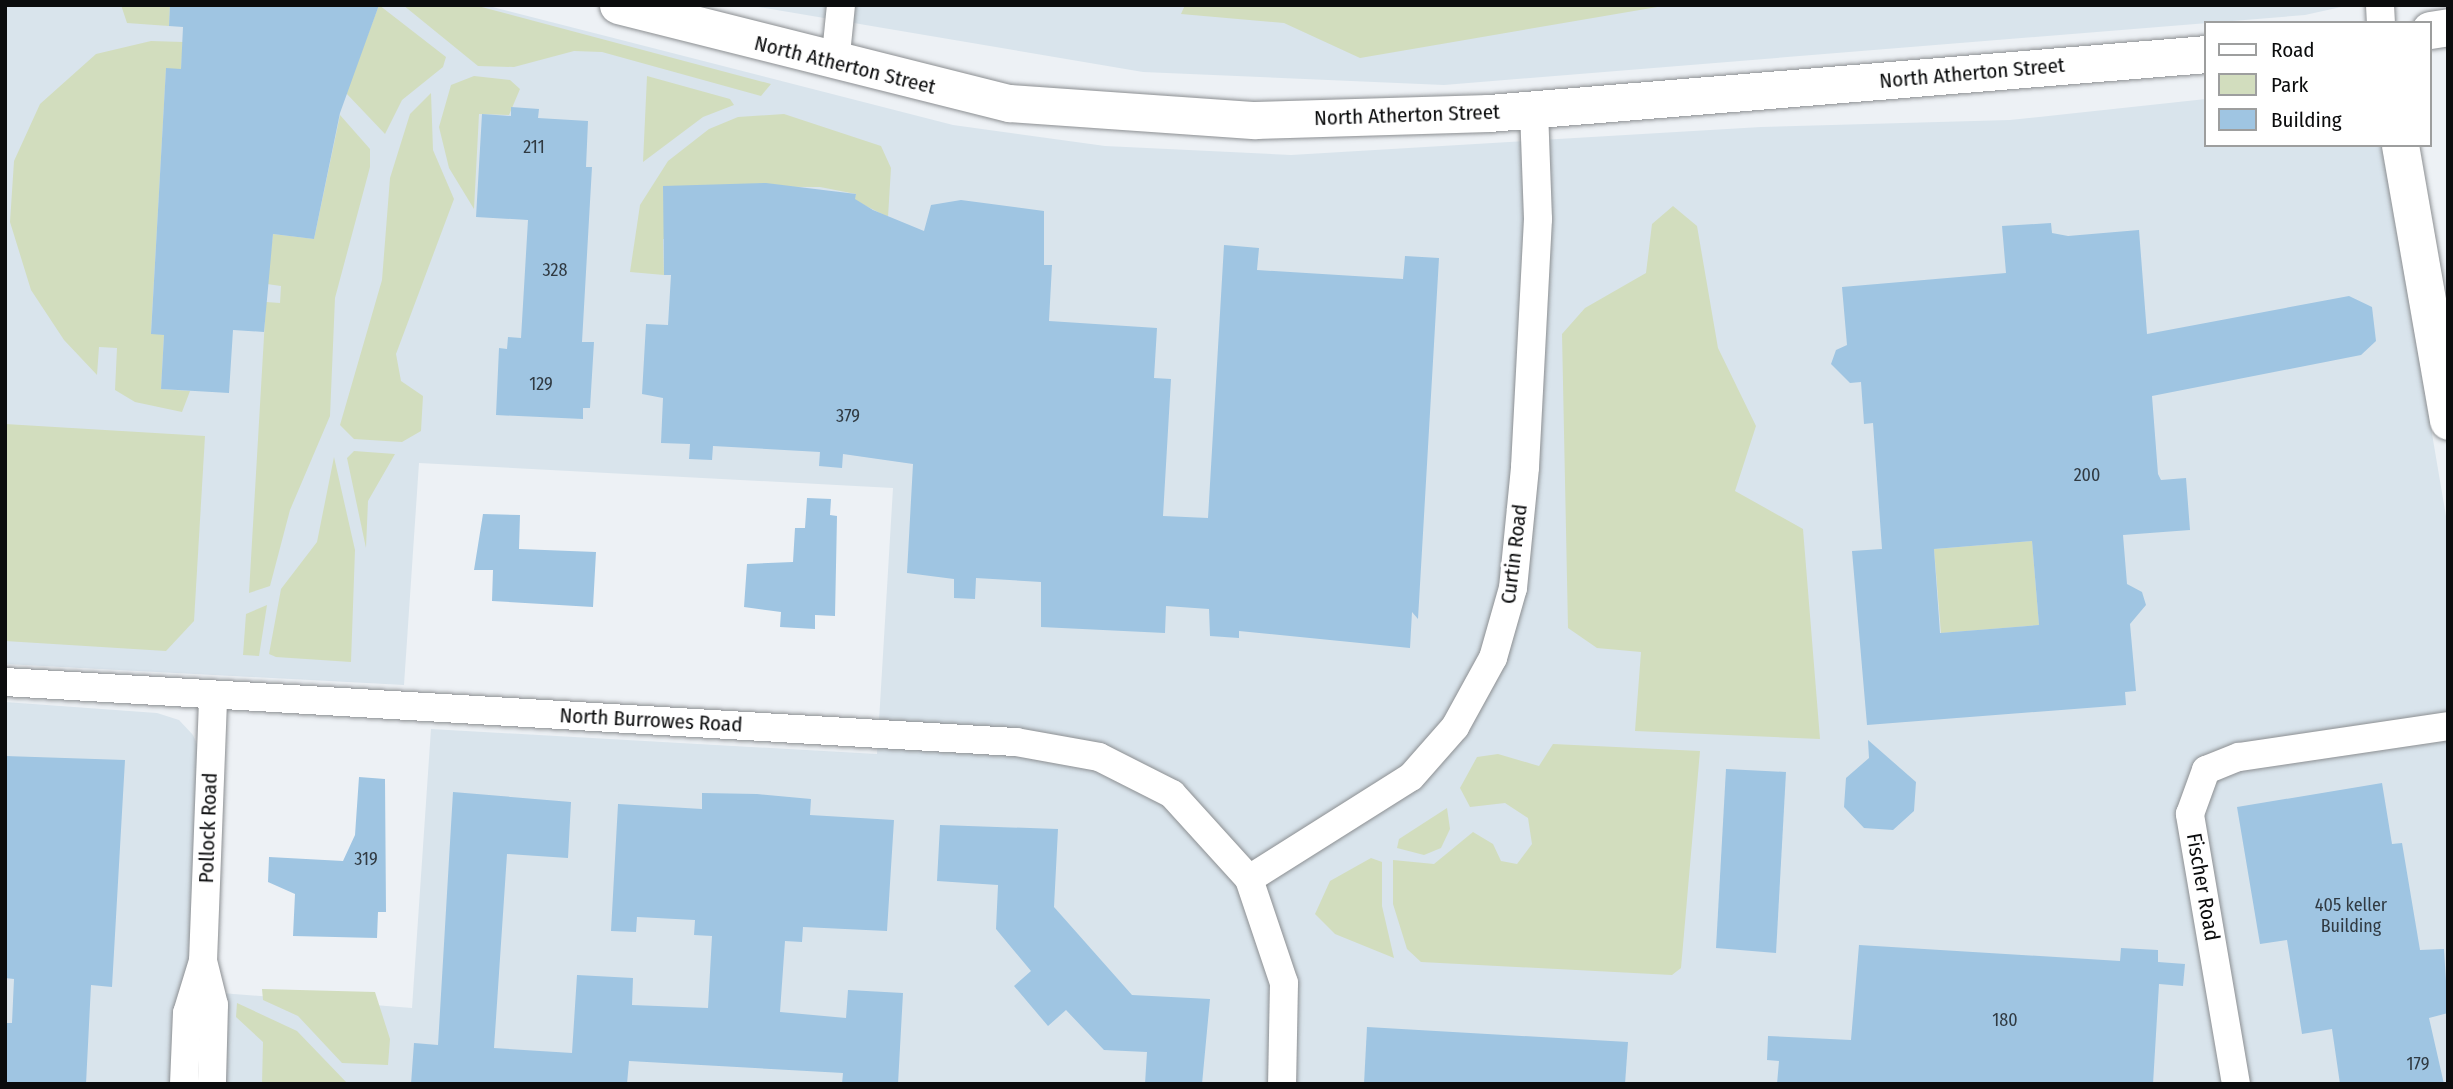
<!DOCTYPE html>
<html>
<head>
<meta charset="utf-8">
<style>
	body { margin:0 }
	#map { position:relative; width:2453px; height:1089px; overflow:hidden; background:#edf1f5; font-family:"Fira Sans Condensed",sans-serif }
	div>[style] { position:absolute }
	.built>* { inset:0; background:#d9e4ec }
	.green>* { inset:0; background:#d2ddbe }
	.building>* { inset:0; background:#9fc5e2 }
	.roads { filter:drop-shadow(0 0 2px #8c8f92) drop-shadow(0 0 2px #8c8f92) }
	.minor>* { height:28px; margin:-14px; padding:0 14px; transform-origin:14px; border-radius:14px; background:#fff }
	.major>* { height:37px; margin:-18.5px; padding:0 18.5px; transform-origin:18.5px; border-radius:18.5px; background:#fff }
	span { translate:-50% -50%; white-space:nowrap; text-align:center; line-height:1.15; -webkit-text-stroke:7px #fff; paint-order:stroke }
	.number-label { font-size:18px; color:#303a42 }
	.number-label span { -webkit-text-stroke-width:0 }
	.street-label { font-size:21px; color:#0b0c0d }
	.frame { position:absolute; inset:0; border:7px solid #0b0c0d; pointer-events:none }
	.legend { position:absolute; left:2204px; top:21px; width:228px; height:126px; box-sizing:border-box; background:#fff; border:2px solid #9d9e9e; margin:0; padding:9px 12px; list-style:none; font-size:21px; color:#0b0c0d }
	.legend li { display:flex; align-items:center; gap:14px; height:35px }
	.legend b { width:35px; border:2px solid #9d9e9e }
</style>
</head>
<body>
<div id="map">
	<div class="built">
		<i style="clip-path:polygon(5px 5px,485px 5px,953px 125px,1105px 146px,1291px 155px,1761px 127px,2010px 120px,2206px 99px,2206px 145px,2383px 145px,2448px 528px,2448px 1084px,5px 1084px,5px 702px,157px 713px,179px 720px,193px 735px,202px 755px,193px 935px,183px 990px,412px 1008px,431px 729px,877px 754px,893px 488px,419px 463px,404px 685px,5px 664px)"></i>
		<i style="clip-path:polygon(747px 5px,2350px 5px,2305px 15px,1444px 85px,1143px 72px)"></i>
	</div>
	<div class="green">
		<i style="clip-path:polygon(121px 5px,170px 5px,169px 26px,127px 23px)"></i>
		<i style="clip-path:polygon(379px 5px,446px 57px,443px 67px,402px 100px,385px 134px,346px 93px)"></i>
		<i style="clip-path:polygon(403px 5px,474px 5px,771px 84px,761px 96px,602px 52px,574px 51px,514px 67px,478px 66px)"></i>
		<i style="clip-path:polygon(1185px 5px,1669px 5px,1360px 58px,1284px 23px,1181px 14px)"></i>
		<i style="clip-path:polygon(151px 41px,183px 42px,181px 69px,166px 69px,151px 333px,164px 335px,161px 389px,190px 391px,182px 412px,135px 402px,115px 390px,117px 348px,99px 347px,97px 375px,64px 340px,31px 290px,10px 222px,14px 161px,40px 104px,96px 54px)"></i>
		<i style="clip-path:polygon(474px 76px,510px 80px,520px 89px,509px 115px,479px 114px,474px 209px,449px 168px,439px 127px,451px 85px)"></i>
		<i style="clip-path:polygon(647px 76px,730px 99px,734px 105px,703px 117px,643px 162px)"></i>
		<i style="clip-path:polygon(431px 93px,433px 150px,454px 199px,396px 354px,401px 381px,423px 396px,421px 431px,402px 442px,354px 439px,340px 425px,382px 280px,390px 178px,410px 114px)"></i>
		<i style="clip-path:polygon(784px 114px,881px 146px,891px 168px,888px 217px,854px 200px,856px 194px,820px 187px,663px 186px,671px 239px,663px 239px,664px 275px,630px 272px,640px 205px,668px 161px,709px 129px,738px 117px)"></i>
		<i style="clip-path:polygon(340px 115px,370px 149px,370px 167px,335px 298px,330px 416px,290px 510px,270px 586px,249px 593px,266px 302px,280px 303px,281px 286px,267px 284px,273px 234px,314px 239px)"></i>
		<i style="clip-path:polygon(1673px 206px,1697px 226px,1718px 348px,1756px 426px,1735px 491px,1803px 529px,1820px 739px,1635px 731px,1641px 652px,1597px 648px,1568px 628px,1562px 334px,1585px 308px,1646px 273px,1652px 224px)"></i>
		<i style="clip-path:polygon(5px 424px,205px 436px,194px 621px,166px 651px,5px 641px)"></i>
		<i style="clip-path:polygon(354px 451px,395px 454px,368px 501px,366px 548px,347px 458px)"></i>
		<i style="clip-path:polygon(334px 457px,355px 550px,351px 662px,276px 657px,269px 654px,281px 589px,317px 542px)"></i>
		<i style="clip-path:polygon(2032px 541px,2039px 625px,1941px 633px,1934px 549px)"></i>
		<i style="clip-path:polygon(267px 605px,259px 656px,243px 655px,246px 614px)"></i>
		<i style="clip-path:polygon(1553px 744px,1700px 751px,1681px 968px,1672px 975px,1421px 962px,1407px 949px,1393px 904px,1393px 860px,1434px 864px,1473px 832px,1493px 844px,1501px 861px,1517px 864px,1532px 844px,1528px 818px,1505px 803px,1470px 807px,1460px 788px,1477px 757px,1498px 754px,1539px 766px)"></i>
		<i style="clip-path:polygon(1447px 808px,1450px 829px,1441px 848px,1424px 855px,1397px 848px,1399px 839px)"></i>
		<i style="clip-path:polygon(1371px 858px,1382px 862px,1382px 906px,1394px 958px,1335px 934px,1315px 914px,1330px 881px)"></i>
		<i style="clip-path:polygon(262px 989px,375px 992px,390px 1039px,388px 1065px,342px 1063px,298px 1016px,263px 1000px)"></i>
		<i style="clip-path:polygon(237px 1003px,297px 1031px,348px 1084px,262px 1084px,263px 1042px,236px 1017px)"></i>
	</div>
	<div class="building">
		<i style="clip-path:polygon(170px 5px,379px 5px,340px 113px,314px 239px,273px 234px,264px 332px,233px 330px,229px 393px,161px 389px,164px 335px,151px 334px,166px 68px,181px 69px,183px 27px,169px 26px)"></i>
		<i style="clip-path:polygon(511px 107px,539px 109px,538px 118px,588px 121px,586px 167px,592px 167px,582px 342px,594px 342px,590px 408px,583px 408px,583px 419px,496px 415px,499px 348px,507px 349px,508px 337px,521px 338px,528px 220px,476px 217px,482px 114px,511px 116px)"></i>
		<i style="clip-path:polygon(766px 183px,856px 194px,855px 199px,873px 210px,924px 231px,931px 205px,961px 200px,1044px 211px,1044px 265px,1052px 265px,1049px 321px,1157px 328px,1154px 378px,1171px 379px,1163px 516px,1208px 518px,1224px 245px,1259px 248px,1257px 270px,1403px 279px,1405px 256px,1439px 258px,1418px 619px,1412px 612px,1410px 648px,1239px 631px,1239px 638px,1210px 636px,1209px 609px,1166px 606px,1165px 633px,1041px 627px,1041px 582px,976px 578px,975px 599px,954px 598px,954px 579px,907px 573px,913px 464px,843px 454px,842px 468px,819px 466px,820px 452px,713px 446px,712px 460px,689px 459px,690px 444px,661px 443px,663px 398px,642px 394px,646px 324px,668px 325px,671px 275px,664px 275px,663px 186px)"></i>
		<i style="clip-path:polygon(evenodd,2051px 223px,2052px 233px,2068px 236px,2139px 230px,2147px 334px,2349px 296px,2372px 307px,2376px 341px,2361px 355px,2152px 396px,2158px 474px,2161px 480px,2186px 478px,2190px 530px,2123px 535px,2127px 584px,2142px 592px,2146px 605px,2130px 624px,2136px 691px,2125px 692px,2126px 705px,1867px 725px,1852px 551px,1882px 549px,1873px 423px,1864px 424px,1861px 382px,1850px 383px,1831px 364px,1836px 350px,1847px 345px,1842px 287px,2006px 273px,2002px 226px,2051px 223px,2032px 541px,2039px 625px,1940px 633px,1934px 549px,2032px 541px)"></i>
		<i style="clip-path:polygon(807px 498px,831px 499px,830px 515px,837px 516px,835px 616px,815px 615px,815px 629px,780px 627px,781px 612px,744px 607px,747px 564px,793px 562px,795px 528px,805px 528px)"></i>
		<i style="clip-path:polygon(483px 514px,520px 515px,519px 549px,596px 552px,593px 607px,492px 601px,493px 570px,474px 570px)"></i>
		<i style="clip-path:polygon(1868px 740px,1916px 782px,1914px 811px,1893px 830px,1864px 828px,1844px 807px,1846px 778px,1869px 758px)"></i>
		<i style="clip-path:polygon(5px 756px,125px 760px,112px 987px,91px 985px,86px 1084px,5px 1084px,5px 1023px,12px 1023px,14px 979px,5px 978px)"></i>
		<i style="clip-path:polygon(1726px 769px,1786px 772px,1776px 953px,1716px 948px)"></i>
		<i style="clip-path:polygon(359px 777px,385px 779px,386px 912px,378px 912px,377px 938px,293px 936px,295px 894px,268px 882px,269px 857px,343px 861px,355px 835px)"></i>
		<i style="clip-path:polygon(2382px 783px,2392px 844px,2402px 843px,2420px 950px,2444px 949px,2448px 1013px,2429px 1018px,2444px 1084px,2340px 1084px,2332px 1029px,2302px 1034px,2287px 940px,2260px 944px,2237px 807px)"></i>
		<i style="clip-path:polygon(453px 792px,571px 802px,568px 858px,507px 854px,494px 1048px,572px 1053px,577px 975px,633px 978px,632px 1005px,708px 1008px,712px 936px,694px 935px,695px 920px,637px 917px,636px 932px,611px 931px,618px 804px,702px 809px,702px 793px,757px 794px,811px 799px,810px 815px,894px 820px,887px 931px,803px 927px,802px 942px,785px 941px,780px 1012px,846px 1018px,848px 990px,903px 993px,898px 1084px,842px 1084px,843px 1073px,629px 1061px,627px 1084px,411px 1084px,414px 1043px,438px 1045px)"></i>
		<i style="clip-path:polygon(940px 825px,1058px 829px,1054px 907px,1132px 995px,1210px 999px,1202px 1084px,1145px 1084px,1147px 1052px,1104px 1050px,1066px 1010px,1048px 1026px,1014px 986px,1031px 971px,996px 929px,998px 885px,937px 881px)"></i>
		<i style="clip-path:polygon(1859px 945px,2120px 961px,2121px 948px,2158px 950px,2158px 962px,2185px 964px,2183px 986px,2159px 984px,2153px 1084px,1777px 1084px,1779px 1061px,1767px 1060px,1768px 1036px,1851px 1040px)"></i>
		<i style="clip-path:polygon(1367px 1027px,1628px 1042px,1625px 1084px,1364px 1084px)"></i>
	</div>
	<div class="roads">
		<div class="minor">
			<i style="left:2380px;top:5px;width:18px;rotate:87deg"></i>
			<i style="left:835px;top:64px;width:59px;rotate:-84.2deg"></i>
			<i style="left:5px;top:682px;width:1013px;rotate:3.4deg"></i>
			<i style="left:1016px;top:742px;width:84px;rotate:10.2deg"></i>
			<i style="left:1099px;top:757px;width:82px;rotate:26.9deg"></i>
			<i style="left:1172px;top:794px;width:115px;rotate:47.8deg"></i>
			<i style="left:1249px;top:879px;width:110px;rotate:71.4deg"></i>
			<i style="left:1284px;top:983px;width:101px;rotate:91.1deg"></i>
			<i style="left:1249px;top:879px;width:191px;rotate:-32.2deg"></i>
			<i style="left:1411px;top:777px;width:67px;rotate:-48.7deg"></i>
			<i style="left:1455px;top:727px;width:79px;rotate:-61.2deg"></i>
			<i style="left:1493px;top:658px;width:73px;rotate:-74.1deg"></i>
			<i style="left:1513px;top:588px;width:122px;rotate:-84.3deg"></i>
			<i style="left:1525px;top:467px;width:248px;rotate:-87deg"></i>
			<i style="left:1538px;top:219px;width:109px;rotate:-92.1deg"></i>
			<i style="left:203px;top:961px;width:45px;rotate:76deg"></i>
			<i style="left:214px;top:1005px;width:79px;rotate:91.5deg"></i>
			<i style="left:184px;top:1084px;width:71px;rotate:-87.6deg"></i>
			<i style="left:187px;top:1013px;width:54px;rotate:-72.9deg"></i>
			<i style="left:203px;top:961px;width:265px;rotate:-87.8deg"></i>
			<i style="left:2236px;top:1084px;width:274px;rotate:-99.7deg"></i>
			<i style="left:2190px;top:814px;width:47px;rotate:-70deg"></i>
			<i style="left:2206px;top:770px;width:35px;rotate:-22deg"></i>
			<i style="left:2239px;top:757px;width:211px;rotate:-8.4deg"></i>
		</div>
		<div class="major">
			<i style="left:618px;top:5px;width:403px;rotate:14.1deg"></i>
			<i style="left:1009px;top:103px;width:247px;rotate:4deg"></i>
			<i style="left:1255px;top:120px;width:234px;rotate:-1.7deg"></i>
			<i style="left:1489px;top:113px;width:719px;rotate:-4.7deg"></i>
			<i style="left:2430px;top:30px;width:18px;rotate:-9deg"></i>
			<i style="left:2400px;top:145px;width:280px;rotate:80.1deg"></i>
		</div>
	</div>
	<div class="number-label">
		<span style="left:534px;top:147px">211</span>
		<span style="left:555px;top:270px">328</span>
		<span style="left:541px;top:384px">129</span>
		<span style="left:848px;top:416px">379</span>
		<span style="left:2087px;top:475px">200</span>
		<span style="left:366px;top:859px">319</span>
		<span style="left:2351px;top:916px">405 keller<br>Building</span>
		<span style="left:2005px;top:1020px">180</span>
		<span style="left:2418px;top:1064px">179</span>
	</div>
	<div class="street-label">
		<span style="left:845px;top:65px;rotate:14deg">North Atherton Street</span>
		<span style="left:1972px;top:73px;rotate:-5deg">North Atherton Street</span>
		<span style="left:1407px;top:115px;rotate:-2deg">North Atherton Street</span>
		<span style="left:1514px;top:554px;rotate:-83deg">Curtin Road</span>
		<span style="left:651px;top:720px;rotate:3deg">North Burrowes Road</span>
		<span style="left:208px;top:828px;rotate:-88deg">Pollock Road</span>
		<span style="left:2203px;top:887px;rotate:80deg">Fischer Road</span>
	</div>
	<div class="frame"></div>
	<ul class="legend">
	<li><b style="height:9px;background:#fff"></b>Road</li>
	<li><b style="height:19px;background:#d2ddbe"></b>Park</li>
	<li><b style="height:19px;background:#9fc5e2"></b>Building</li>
	</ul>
</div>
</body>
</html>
